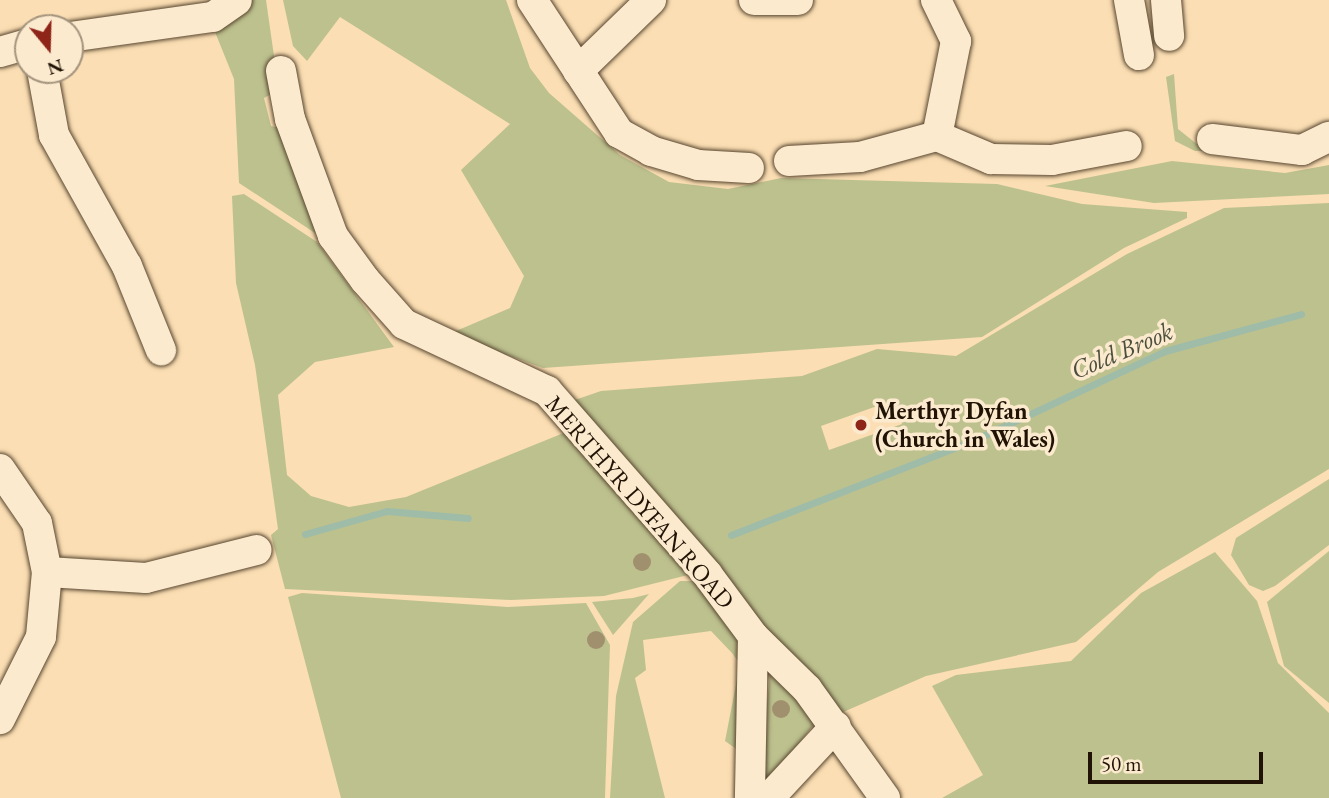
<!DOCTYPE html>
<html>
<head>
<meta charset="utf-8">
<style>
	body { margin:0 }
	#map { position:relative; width:1329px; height:798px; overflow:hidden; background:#fbdeb3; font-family:"EB Garamond",serif }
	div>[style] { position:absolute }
	.green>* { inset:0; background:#bdc18e }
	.stream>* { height:7px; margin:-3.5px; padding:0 3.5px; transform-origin:3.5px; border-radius:3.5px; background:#9fbca9 }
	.roads { filter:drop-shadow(0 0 2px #574630) drop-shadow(0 0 2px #574630) }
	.minor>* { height:30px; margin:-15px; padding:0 15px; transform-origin:15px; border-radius:15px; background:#fceace }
	.trees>* { width:18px; height:18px; margin:-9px; border-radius:50%; background:#a1906e }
	.dots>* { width:19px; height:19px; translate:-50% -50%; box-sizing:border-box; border:4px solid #fceace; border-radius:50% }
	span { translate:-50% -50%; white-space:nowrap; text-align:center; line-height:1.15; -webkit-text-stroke:7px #fceace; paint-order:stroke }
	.poi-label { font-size:24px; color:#201305; font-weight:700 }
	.left { translate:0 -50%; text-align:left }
	.street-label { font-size:24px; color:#201305 }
	.water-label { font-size:26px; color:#4c4e3e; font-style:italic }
	.north { position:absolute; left:14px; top:14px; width:70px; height:70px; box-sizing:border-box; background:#fceace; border:2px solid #a4947e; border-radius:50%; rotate:161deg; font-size:19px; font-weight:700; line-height:28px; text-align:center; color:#201305 }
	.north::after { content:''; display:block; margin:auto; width:24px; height:32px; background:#8f2418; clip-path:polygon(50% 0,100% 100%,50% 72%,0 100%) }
	.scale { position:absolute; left:1088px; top:752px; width:175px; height:32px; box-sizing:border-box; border:4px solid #201305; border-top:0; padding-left:9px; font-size:21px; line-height:24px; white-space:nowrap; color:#201305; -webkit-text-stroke:5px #fceace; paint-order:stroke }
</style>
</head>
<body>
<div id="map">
	<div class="green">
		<i style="clip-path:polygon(250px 0,266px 0,277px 77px,275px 92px,264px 98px,271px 126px,285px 129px,318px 235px,239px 183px,234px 79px,213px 27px)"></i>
		<i style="clip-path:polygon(283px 0,506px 0,530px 68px,549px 93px,620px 155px,669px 182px,728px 189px,781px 178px,997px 184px,1082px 204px,1187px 212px,1187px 218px,1124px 248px,982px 337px,543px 368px,449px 334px,510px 308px,524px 276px,461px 170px,510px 124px,340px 17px,307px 61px,293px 46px)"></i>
		<i style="clip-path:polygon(1174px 74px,1178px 129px,1198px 145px,1224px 151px,1195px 151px,1175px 141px,1166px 77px)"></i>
		<i style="clip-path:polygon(1172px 161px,1285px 173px,1329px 165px,1329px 194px,1154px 203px,1045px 186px)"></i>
		<i style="clip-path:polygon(244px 194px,317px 242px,394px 347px,315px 362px,278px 395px,287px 475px,311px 496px,349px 507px,406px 497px,576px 428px,696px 573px,604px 596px,511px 600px,285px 589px,271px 535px,278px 529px,255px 365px,236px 283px,232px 196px)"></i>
		<i style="clip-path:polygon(evenodd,1329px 203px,1329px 469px,1158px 572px,1076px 642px,926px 676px,841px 713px,569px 402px,601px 391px,802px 376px,877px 349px,956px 356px,1127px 254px,1224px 208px,1329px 203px,894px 400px,902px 424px,829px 450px,821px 426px,894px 400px)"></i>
		<i style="clip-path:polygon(1329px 479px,1329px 545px,1275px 586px,1263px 591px,1249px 585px,1231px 555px,1236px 538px)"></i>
		<i style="clip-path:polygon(1329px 551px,1329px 703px,1284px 666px,1267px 602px)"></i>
		<i style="clip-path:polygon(1215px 552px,1257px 601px,1278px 663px,1329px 713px,1329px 798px,942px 798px,983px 775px,932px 686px,956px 675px,1071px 661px,1141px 593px)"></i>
		<i style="clip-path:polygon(680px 581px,702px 581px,751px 635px,742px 753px,725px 741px,740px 664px,732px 653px,711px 631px,643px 640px,646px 670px,635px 678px,665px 798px,610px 798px,616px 696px,633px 622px)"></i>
		<i style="clip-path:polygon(302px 593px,508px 607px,586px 603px,610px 645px,605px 798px,341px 798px,288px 597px)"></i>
		<i style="clip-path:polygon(649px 594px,613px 635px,592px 602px,633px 598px)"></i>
		<i style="clip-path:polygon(770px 674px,777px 674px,814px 724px,758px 796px)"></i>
	</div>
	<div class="stream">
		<i style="left:305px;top:534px;width:85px;rotate:-15.7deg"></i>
		<i style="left:387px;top:511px;width:81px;rotate:4.9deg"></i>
		<i style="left:731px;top:535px;width:256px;rotate:-21.3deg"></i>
		<i style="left:970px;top:442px;width:215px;rotate:-25deg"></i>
		<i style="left:1165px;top:351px;width:141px;rotate:-15.2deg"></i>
	</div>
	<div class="roads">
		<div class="minor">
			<i style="left:532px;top:0;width:159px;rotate:56.8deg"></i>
			<i style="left:619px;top:133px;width:37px;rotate:29deg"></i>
			<i style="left:651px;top:151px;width:49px;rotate:16.6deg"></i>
			<i style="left:698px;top:165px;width:51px;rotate:3.4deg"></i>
			<i style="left:754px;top:0;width:44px"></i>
			<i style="left:936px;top:0;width:46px;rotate:64deg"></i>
			<i style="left:956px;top:41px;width:97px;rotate:101.3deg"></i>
			<i style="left:1129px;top:0;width:56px;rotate:79.7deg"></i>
			<i style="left:1166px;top:0;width:36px;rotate:85deg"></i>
			<i style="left:70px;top:37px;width:144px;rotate:-8deg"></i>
			<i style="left:213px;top:17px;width:29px;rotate:-35deg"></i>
			<i style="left:0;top:52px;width:29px;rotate:-16deg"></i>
			<i style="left:42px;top:70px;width:66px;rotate:79.5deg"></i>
			<i style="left:54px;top:135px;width:150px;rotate:60.9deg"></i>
			<i style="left:127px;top:266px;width:91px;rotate:68deg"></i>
			<i style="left:281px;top:71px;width:49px;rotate:79.4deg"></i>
			<i style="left:290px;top:119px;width:125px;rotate:69.8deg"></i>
			<i style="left:333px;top:236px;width:54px;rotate:54deg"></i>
			<i style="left:365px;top:280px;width:59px;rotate:48.4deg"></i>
			<i style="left:404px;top:324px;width:158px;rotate:25.1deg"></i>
			<i style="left:547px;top:391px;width:243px;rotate:48.8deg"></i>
			<i style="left:707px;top:574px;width:77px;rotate:53.4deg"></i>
			<i style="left:753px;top:636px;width:162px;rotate:91.1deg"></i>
			<i style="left:578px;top:71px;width:102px;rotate:-44.2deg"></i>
			<i style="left:1212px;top:139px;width:91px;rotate:7deg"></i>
			<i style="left:1302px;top:150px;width:30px;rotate:-26deg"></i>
			<i style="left:789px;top:161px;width:71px;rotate:-3.2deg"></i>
			<i style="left:860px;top:157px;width:80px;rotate:-15.3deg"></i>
			<i style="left:937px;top:136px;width:59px;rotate:23.1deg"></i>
			<i style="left:991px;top:159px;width:61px;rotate:0.9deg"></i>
			<i style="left:1052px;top:160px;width:76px;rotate:-10.6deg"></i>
			<i style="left:0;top:469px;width:65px;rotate:55.6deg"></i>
			<i style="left:37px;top:523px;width:50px;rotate:78.5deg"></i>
			<i style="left:47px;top:572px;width:65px;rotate:95.3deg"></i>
			<i style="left:41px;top:637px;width:92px;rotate:116.6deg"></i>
			<i style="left:47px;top:572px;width:99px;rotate:3.5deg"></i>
			<i style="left:146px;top:578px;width:114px;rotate:-14.2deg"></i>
			<i style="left:753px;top:636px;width:76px;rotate:44.5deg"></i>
			<i style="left:807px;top:689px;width:134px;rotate:54.4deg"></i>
			<i style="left:769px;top:798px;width:98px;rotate:-47.1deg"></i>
		</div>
	</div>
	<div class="trees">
		<i style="left:642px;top:562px"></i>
		<i style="left:596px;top:640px"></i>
		<i style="left:781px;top:709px"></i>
	</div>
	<div class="dots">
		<i style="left:861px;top:425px;background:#8f2418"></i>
	</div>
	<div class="poi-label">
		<span class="left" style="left:875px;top:425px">Merthyr Dyfan<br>(Church in Wales)</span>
	</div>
	<div class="street-label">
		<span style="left:640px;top:502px;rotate:49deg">MERTHYR DYFAN ROAD</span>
	</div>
	<div class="water-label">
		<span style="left:1122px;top:351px;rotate:-23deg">Cold Brook</span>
	</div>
	<div class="north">N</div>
	<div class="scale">50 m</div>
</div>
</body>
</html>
